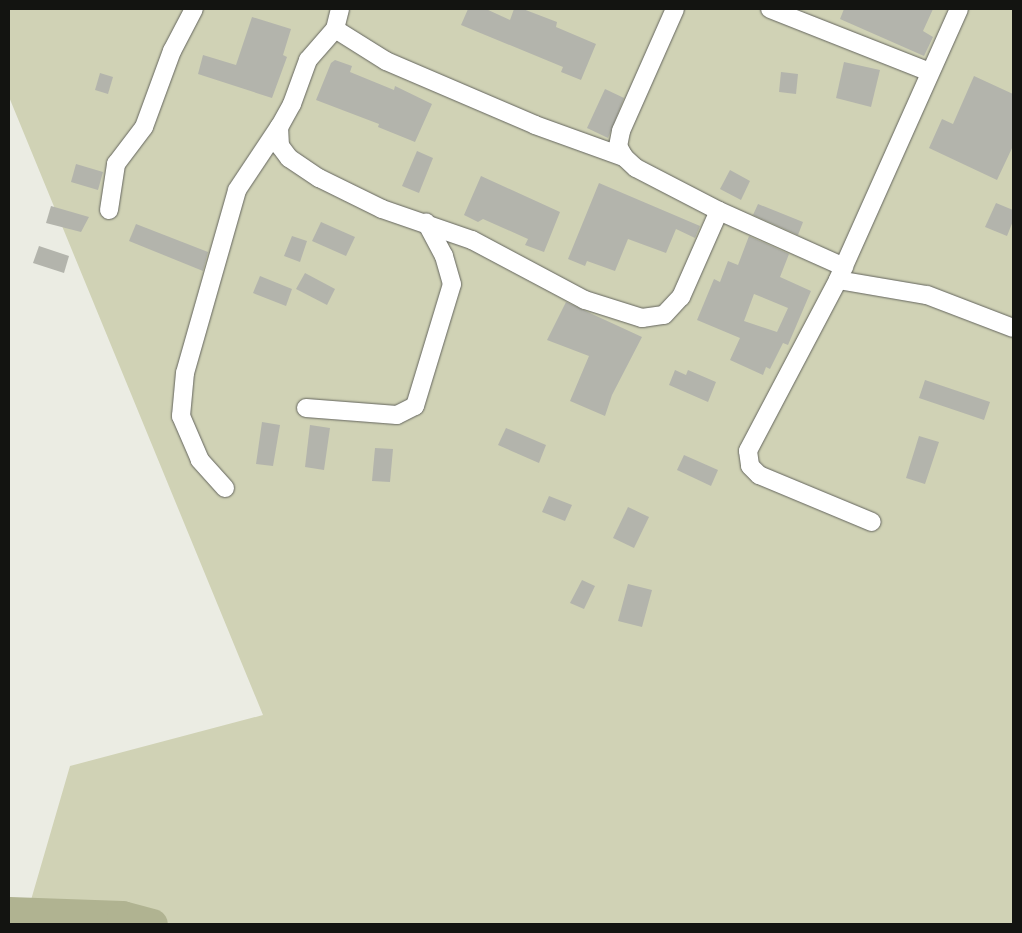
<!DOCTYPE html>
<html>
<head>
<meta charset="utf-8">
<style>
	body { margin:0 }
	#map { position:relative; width:1022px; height:933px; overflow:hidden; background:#ebece3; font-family:"Fira Sans",sans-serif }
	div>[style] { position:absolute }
	.green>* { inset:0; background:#d0d2b5 }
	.river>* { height:31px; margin:-15.5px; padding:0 15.5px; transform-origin:15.5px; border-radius:15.5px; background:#b0b391 }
	.building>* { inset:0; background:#b3b4ac }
	.roads { filter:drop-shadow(0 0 1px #63645d) drop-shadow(0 0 1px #63645d) }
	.street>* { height:18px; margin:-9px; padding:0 9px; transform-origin:9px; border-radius:9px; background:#fff }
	span { translate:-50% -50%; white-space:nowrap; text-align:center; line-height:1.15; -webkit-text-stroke:4px #fff; paint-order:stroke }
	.frame { position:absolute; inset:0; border:10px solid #131411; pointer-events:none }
</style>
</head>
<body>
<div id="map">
	<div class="green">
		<i style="clip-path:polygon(9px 9px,1013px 9px,1013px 924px,24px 924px,70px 766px,263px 715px,9px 97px)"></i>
	</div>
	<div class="river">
		<i style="left:9px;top:912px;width:113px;rotate:2deg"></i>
		<i style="left:122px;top:916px;width:31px;rotate:15deg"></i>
	</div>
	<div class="building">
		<i style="clip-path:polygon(468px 9px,486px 9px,510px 20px,514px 9px,523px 9px,557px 22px,556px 27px,596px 44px,581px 80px,561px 72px,563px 67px,461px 25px)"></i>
		<i style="clip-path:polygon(844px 9px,933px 9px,923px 31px,933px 37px,924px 56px,840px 19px)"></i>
		<i style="clip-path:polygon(252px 17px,291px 29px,283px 55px,287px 57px,272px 98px,198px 74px,203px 55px,236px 65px)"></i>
		<i style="clip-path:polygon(335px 60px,352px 66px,350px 72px,394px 90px,395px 86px,432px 104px,415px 142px,378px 127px,379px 124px,316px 100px,331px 63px)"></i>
		<i style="clip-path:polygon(844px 62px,880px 70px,871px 107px,836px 98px)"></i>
		<i style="clip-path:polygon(781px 72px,798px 74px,796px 94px,779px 92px)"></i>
		<i style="clip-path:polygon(100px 73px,113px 77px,108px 94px,95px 90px)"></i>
		<i style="clip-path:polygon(974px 76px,1013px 94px,1013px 146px,997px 180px,929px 148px,942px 119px,953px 124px)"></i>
		<i style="clip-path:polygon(605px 89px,624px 98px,608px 138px,587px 128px)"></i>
		<i style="clip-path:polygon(417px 151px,433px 158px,419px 193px,402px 186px)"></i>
		<i style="clip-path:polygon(76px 164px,103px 172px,98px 190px,71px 182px)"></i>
		<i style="clip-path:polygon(730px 170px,750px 181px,741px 200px,720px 189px)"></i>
		<i style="clip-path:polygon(481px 176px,560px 212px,544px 252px,525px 245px,528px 239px,483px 219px,478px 222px,464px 215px)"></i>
		<i style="clip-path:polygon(599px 183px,700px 226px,695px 238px,676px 229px,666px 253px,628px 239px,615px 271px,587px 261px,585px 266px,568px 259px)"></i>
		<i style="clip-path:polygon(996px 203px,1013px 210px,1013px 221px,1007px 236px,985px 227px)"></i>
		<i style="clip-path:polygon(758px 204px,803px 222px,798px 235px,753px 215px)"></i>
		<i style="clip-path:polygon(51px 206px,89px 217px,81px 232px,46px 223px)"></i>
		<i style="clip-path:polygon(321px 222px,355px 237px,346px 256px,312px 241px)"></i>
		<i style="clip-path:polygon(136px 224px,208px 252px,203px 271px,129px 241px)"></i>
		<i style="clip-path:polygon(292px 236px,307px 241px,300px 262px,284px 256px)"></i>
		<i style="clip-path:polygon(evenodd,749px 236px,789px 254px,780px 277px,811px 291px,788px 345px,783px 343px,770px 369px,766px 367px,763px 375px,730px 360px,740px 338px,697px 320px,714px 279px,720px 282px,728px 261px,738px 265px,749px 236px,754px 294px,788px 308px,777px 332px,744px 321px,754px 294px)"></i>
		<i style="clip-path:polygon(39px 246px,69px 256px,64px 273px,33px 263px)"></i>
		<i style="clip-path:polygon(305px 273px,335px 289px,327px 305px,296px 289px)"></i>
		<i style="clip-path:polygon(260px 276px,292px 289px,286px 306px,253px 293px)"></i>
		<i style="clip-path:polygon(566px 302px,642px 337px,612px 395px,605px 416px,570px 401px,589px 356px,547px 340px)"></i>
		<i style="clip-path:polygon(675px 370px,686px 375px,688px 370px,716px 382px,708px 402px,669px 385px)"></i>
		<i style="clip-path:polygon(925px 380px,990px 402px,984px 420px,919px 398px)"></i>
		<i style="clip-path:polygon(262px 422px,280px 425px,273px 466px,256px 464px)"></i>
		<i style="clip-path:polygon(310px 425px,330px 428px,324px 470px,305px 467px)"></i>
		<i style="clip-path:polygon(506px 428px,546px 445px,539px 463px,498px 445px)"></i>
		<i style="clip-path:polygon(919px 436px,939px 442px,925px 484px,906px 478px)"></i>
		<i style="clip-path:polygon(375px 448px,393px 449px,390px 482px,372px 481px)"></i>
		<i style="clip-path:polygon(684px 455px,718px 470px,711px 486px,677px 470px)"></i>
		<i style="clip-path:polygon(549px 496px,572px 505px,565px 521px,542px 512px)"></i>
		<i style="clip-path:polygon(628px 507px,649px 517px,634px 548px,613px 538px)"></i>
		<i style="clip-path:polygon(582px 580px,595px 586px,584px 609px,570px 603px)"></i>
		<i style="clip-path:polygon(628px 584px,652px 590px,642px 627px,618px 621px)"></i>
	</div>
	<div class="roads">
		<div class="street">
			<i style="left:340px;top:9px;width:21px;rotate:104deg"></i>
			<i style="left:335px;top:29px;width:41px;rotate:131.1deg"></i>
			<i style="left:308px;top:60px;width:47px;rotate:110deg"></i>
			<i style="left:292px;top:104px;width:26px;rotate:119deg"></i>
			<i style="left:279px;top:127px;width:19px;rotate:87deg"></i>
			<i style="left:280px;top:146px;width:15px;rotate:53deg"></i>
			<i style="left:289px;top:158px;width:36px;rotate:34deg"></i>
			<i style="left:319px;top:178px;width:70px;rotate:26.2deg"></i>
			<i style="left:382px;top:209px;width:95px;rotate:19deg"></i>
			<i style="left:472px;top:240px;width:128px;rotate:28deg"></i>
			<i style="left:585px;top:300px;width:60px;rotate:17.5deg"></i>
			<i style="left:642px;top:318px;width:22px;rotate:-8deg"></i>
			<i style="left:664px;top:315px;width:25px;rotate:-47deg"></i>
			<i style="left:681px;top:297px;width:94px;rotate:-66.2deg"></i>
			<i style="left:675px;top:9px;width:133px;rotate:113.9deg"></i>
			<i style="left:621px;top:131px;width:15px;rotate:101deg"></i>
			<i style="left:618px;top:146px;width:13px;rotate:61deg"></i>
			<i style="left:624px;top:157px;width:16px;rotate:43deg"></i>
			<i style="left:636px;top:168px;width:93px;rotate:27.4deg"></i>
			<i style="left:719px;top:211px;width:137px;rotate:24.1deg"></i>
			<i style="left:770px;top:9px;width:172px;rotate:21.5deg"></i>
			<i style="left:959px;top:9px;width:297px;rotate:114.1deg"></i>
			<i style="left:838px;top:280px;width:90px;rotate:9.6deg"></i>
			<i style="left:927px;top:295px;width:92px;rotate:21deg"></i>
			<i style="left:335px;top:29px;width:60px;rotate:32.1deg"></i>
			<i style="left:386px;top:61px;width:162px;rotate:23.2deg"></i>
			<i style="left:535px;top:125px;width:95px;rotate:19.8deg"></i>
			<i style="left:109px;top:210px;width:47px;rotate:-81.3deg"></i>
			<i style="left:116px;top:164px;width:46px;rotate:-52.9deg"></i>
			<i style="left:144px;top:127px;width:81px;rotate:-69.8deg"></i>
			<i style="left:172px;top:51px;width:47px;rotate:-62.4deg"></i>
			<i style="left:838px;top:280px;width:193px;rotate:117.8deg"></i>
			<i style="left:748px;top:451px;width:15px;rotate:82deg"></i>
			<i style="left:750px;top:466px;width:13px;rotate:45deg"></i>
			<i style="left:759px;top:475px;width:122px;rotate:22.6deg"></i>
			<i style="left:306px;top:408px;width:91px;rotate:4.4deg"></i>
			<i style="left:397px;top:415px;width:20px;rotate:-27deg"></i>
			<i style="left:415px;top:406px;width:127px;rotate:-73.1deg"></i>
			<i style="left:452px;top:284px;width:29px;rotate:-106deg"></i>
			<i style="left:444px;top:256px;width:38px;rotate:-118deg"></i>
			<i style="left:225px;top:488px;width:38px;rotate:-132deg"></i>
			<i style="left:200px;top:460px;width:48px;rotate:-113.4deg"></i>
			<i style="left:181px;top:416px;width:43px;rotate:-84.7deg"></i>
			<i style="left:185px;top:373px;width:190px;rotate:-74.1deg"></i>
			<i style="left:237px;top:190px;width:76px;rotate:-56.3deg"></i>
		</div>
	</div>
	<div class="frame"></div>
</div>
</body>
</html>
